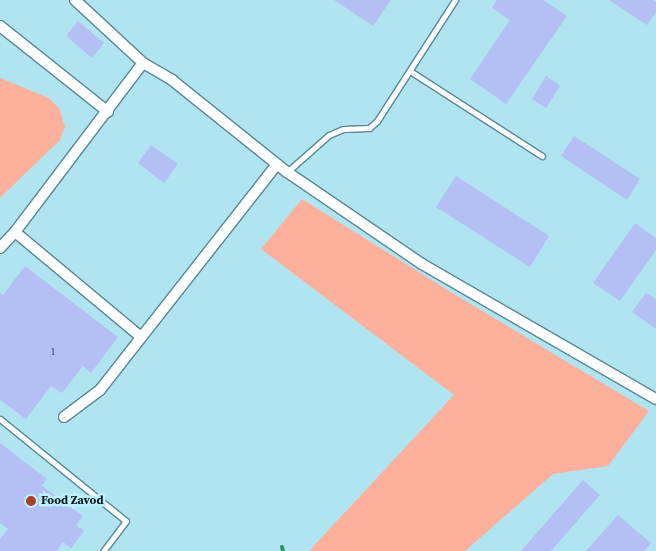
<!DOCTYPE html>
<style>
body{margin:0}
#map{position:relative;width:656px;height:551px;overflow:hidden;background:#b0e4f1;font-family:"Source Serif 4",serif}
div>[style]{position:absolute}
.green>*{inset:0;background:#fdb09b}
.stream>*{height:4px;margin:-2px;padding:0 2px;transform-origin:2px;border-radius:2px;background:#2d945d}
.building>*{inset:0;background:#b4bff4}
.roads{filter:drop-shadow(1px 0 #588995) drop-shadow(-1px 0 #588995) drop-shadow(0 1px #588995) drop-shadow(0 -1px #588995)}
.service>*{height:5px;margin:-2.5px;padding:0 2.5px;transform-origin:2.5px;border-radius:2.5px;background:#fff}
.minor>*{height:10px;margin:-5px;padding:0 5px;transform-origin:5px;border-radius:5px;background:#fff}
.dots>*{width:14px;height:14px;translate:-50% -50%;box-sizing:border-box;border:2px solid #bdf1ff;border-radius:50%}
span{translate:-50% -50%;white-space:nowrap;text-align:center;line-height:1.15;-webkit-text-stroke:5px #bdf1ff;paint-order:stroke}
.number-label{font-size:10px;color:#304252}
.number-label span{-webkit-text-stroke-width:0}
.poi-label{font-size:12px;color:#04181c;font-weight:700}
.left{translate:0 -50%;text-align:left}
</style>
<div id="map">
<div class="green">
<div style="clip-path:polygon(0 78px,49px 98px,59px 108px,65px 127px,60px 140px,0 198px)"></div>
<div style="clip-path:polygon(302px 199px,454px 294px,649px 411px,608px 466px,553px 474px,465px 551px,309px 551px,454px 395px,261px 249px)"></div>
</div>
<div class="stream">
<div style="left:282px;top:547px;width:4px;rotate:76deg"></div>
</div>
<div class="building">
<div style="clip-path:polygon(334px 0,391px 0,373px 26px)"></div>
<div style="clip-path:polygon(497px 0,543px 0,567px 16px,506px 104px,470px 79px,510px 20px,492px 8px)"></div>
<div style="clip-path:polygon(609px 0,653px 0,656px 2px,656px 12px,647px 25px)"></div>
<div style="clip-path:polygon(78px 21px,104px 43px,92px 58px,66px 36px)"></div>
<div style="clip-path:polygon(546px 76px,560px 86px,546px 108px,532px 99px)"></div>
<div style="clip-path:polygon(574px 136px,640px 179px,627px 200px,561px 156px)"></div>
<div style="clip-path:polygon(151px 145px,178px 164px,164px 183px,138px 163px)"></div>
<div style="clip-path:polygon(456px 176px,549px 236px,530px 267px,436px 207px)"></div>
<div style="clip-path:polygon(635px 223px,656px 238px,656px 250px,620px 301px,593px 283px)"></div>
<div style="clip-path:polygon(25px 266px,118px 337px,91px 373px,83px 366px,62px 393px,51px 386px,26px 419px,0 400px,0 293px,3px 295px)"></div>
<div style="clip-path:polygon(646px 293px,656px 299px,656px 329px,632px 312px)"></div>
<div style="clip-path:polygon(0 443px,47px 479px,42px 486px,83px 516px,76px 525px,84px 531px,71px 548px,63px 542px,57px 551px,0 551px,0 539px,8px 529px,0 523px)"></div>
<div style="clip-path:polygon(583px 480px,600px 495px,551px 551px,521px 551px)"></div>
<div style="clip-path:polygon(618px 515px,651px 543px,644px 551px,586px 551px)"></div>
</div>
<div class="roads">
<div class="service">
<div style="left:410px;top:71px;width:157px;rotate:32.8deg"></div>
<div style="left:287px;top:172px;width:56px;rotate:-41.4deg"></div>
<div style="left:329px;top:135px;width:15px;rotate:-23deg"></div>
<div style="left:343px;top:129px;width:26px;rotate:-2deg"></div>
<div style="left:369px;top:128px;width:11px;rotate:-41deg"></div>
<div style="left:377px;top:121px;width:144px;rotate:-57.2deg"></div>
<div style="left:0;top:419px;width:162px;rotate:39deg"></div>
<div style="left:126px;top:521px;width:38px;rotate:127deg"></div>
</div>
<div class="minor">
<div style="left:75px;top:0;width:93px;rotate:42.8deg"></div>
<div style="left:143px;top:63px;width:34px;rotate:30deg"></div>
<div style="left:172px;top:80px;width:147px;rotate:38.7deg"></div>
<div style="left:287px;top:172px;width:163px;rotate:34.3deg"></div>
<div style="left:422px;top:264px;width:270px;rotate:30deg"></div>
<div style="left:0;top:26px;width:138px;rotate:38.5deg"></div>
<div style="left:0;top:248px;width:22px;rotate:-47deg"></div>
<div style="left:141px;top:337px;width:164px;rotate:-140.2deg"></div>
<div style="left:15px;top:232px;width:212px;rotate:-52.9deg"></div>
<div style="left:64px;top:417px;width:45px;rotate:-36.9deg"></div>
<div style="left:100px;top:390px;width:287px;rotate:-51.9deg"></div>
</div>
</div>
<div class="dots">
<div style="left:31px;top:501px;background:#aa4125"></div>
</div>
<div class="number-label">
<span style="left:53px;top:352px">1</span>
</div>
<div class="poi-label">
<span class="left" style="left:41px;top:501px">Food Zavod</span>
</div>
</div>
